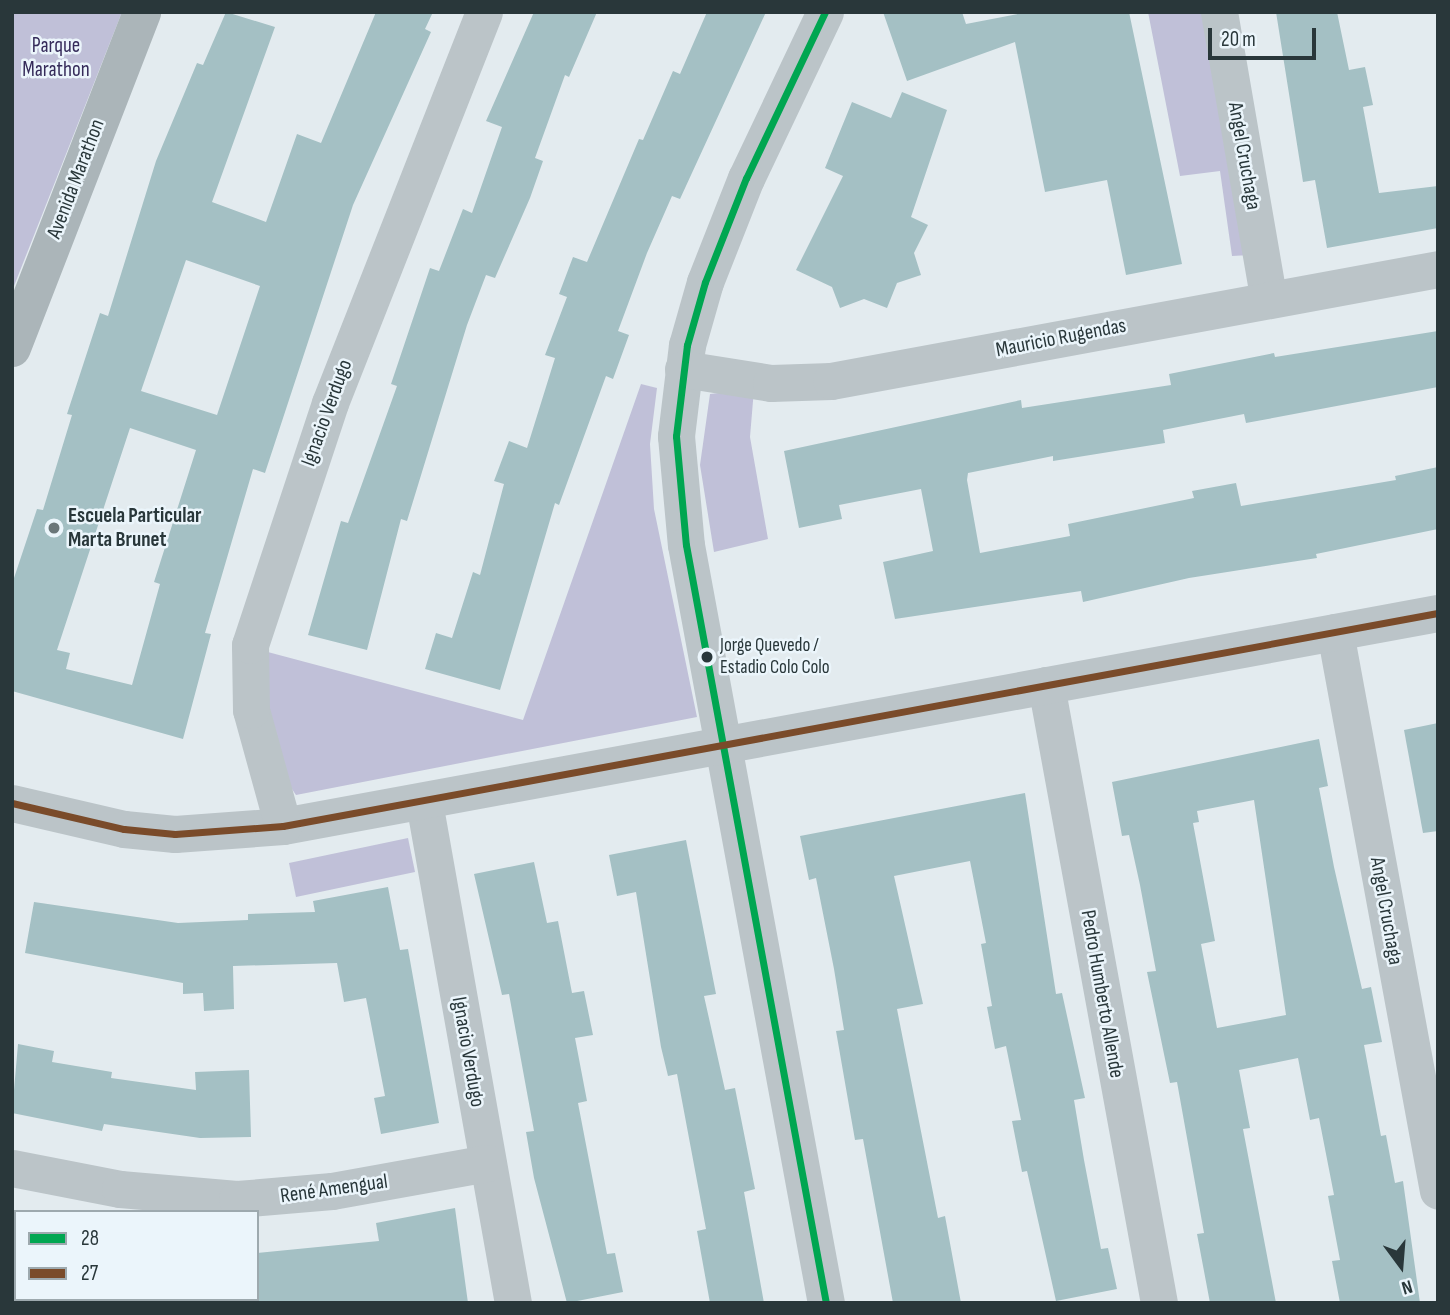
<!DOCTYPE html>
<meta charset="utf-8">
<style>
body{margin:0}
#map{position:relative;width:1450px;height:1315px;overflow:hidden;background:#e3ebef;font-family:"Sofia Sans Condensed",sans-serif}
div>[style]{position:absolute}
.green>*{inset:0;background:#c0c0d8}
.building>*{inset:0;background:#a4c0c4}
.minor>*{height:37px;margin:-18.5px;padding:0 18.5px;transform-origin:18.5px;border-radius:18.5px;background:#bbc4c8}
.secondary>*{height:38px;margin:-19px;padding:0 19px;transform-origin:19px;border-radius:19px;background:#abb5b9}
.bus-1>*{height:7px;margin:-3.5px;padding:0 3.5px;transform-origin:3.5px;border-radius:3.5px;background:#00a651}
.bus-2>*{height:7px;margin:-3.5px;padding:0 3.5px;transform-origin:3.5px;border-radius:3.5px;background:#7a4b2a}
.dots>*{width:19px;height:19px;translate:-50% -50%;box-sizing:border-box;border:4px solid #ebf5fb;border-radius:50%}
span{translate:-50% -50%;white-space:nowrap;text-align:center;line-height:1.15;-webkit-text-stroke:5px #ebf5fb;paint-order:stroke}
.bus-label{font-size:19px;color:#29373a}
.left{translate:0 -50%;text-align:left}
.park-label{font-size:21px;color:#352b5a}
.street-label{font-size:21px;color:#29373a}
.poi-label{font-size:21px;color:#29373a;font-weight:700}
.frame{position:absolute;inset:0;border:14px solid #29373a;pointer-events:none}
.legend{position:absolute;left:14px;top:1210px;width:245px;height:91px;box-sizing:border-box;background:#ebf5fb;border:2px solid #9da9ae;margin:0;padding:9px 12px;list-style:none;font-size:21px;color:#29373a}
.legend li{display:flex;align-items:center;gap:14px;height:35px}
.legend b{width:35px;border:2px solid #9da9ae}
.north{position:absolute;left:1366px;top:1231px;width:70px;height:70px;-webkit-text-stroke:5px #ebf5fb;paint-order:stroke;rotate:164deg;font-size:19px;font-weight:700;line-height:28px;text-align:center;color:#29373a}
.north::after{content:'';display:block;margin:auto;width:24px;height:32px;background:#29373a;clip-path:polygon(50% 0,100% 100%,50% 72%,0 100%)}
.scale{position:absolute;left:1208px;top:28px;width:108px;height:32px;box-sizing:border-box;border:4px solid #29373a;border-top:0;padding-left:9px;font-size:21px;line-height:24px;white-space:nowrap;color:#29373a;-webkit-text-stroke:5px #ebf5fb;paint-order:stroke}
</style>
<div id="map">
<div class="green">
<div style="clip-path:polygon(12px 12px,122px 12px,12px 291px)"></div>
<div style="clip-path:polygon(1148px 12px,1207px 12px,1250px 255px,1232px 256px,1220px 171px,1180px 176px)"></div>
<div style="clip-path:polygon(641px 384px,657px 388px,650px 444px,654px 509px,697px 717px,296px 795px,273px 761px,264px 651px,523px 720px)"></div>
<div style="clip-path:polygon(754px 389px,750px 437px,768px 539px,714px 552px,700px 465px,710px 394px)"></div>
<div style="clip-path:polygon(408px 838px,415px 872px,296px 897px,289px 863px)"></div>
</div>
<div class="building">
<div style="clip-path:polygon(evenodd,226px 12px,275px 27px,212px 202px,266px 222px,297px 134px,321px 143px,376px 12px,433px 12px,425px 29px,431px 32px,353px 205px,265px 473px,253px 469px,205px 633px,211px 634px,183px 739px,12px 691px,12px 584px,37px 509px,43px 510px,72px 415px,67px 414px,100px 313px,108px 316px,156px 161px,197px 63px,203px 65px,226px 12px,186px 260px,260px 286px,217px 415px,141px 391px,186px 260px,226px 12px,130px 428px,196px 450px,154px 582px,160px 584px,132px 685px,66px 669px,70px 653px,57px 650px,130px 428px)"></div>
<div style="clip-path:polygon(534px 12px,597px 12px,569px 77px,565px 75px,535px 158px,543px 161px,530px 198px,495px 278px,486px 275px,467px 325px,407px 521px,401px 519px,367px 650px,308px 635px,341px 521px,348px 523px,397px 386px,391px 384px,430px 268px,439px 271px,463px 209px,472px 213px,502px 127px,486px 121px)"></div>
<div style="clip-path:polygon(707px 12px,766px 12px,680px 199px,672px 196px,647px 253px,618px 331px,629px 335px,613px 379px,606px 376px,559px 505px,555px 503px,500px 690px,425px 669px,436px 633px,452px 638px,473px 572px,480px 575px,504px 484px,494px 481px,509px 441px,527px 448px,555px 358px,545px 355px,567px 297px,559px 294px,573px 257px,587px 262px,639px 139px,643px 140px,673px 71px,680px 74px)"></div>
<div style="clip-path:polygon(883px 12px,962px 12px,966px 24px,1028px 12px,1129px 12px,1182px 264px,1126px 275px,1107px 180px,1045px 192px,1015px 42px,907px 81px)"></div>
<div style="clip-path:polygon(1276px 12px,1337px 12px,1349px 70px,1365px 67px,1373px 105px,1363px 107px,1379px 193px,1438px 186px,1438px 228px,1327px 248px,1315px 180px,1303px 182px)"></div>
<div style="clip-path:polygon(902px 92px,947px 110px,911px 217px,928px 225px,914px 253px,921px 275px,897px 283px,887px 308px,864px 299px,840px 308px,832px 287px,796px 270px,843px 176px,825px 168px,852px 102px,891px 118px)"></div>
<div style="clip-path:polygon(1438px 331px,1438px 387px,1246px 423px,1244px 414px,1163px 430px,1165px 443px,1053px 461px,1053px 456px,968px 473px,967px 480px,980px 553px,1070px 536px,1068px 524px,1194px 498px,1192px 491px,1236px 483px,1241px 506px,1396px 480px,1395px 476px,1438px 467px,1438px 529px,1316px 554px,1317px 558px,1189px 578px,1083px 602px,1081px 591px,895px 619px,883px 562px,933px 551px,921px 489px,839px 505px,842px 519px,799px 528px,784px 451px,1021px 400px,1022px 408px,1171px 385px,1169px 374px,1274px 353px,1275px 357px)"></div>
<div style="clip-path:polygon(1438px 723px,1438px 831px,1423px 833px,1404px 730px)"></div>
<div style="clip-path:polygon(evenodd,1319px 739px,1328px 786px,1319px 788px,1334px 867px,1362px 989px,1371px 987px,1382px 1042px,1364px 1045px,1381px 1136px,1386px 1135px,1395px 1183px,1403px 1181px,1420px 1303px,1340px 1303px,1332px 1261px,1340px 1260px,1328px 1196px,1334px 1195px,1319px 1118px,1310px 1120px,1298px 1058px,1239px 1070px,1250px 1128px,1243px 1129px,1276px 1303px,1210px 1303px,1197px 1234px,1204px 1233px,1177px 1082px,1170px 1083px,1147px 972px,1156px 971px,1140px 885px,1129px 835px,1122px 836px,1112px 782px,1319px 739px,1254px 800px,1286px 1015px,1217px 1028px,1201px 944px,1215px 941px,1193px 823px,1199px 822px,1197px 811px,1254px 800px)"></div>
<div style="clip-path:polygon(1025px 793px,1056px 994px,1062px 993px,1085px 1098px,1074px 1100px,1084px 1160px,1101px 1249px,1108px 1248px,1117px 1289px,1056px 1301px,1027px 1171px,1022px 1172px,1012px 1121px,1021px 1120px,1006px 1046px,995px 1049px,987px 1007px,992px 1006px,981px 944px,986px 943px,970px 861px,894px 876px,923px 1004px,897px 1009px,938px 1218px,945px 1216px,961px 1303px,893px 1303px,863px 1139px,855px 1140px,848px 1100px,836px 1031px,844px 1030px,834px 969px,816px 878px,809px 880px,800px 836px)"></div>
<div style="clip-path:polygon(686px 840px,716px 994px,704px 996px,725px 1090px,735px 1088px,755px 1189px,744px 1192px,764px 1303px,710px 1303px,697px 1231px,706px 1229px,677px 1074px,668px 1076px,661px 1047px,636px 892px,617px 896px,609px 855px)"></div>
<div style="clip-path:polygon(534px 862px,547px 923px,558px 921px,572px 993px,584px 991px,593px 1035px,575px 1038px,587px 1101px,578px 1103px,607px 1254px,615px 1253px,623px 1292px,567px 1303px,534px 1178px,526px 1132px,534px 1131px,509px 994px,502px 995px,474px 874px)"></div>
<div style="clip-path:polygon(388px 887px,400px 950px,408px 949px,439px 1123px,381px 1134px,374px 1098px,385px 1096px,366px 998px,344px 1002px,337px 963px,233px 966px,234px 1009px,204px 1011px,203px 993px,183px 994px,183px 983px,25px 953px,34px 902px,178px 923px,248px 920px,248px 914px,315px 912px,313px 901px)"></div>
<div style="clip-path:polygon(18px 1044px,54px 1051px,52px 1062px,112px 1072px,111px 1078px,196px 1090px,195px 1072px,249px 1070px,251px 1137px,200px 1138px,104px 1124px,102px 1131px,12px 1113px)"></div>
<div style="clip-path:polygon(455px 1208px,468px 1303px,257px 1303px,257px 1253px,379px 1241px,376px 1223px)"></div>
</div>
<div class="minor">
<div style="left:825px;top:12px;width:184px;rotate:115.4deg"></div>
<div style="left:746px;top:178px;width:112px;rotate:111.5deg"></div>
<div style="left:705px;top:282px;width:66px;rotate:105.9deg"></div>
<div style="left:687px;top:345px;width:92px;rotate:96.9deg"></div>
<div style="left:676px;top:436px;width:109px;rotate:84.8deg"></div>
<div style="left:686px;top:545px;width:771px;rotate:79.54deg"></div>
<div style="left:1219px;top:12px;width:292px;rotate:80.2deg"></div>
<div style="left:683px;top:369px;width:89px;rotate:9deg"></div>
<div style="left:771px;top:383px;width:60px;rotate:-1.9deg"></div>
<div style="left:831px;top:381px;width:617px;rotate:-10.45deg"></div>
<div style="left:1335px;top:632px;width:568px;rotate:79.56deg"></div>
<div style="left:1046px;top:685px;width:628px;rotate:79.64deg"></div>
<div style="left:424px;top:802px;width:509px;rotate:79.93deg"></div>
<div style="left:12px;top:803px;width:115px;rotate:13.1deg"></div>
<div style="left:124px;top:829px;width:51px;rotate:5.6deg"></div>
<div style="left:175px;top:834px;width:108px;rotate:-4.2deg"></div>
<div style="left:283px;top:826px;width:1174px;rotate:-10.45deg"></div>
<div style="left:283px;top:826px;width:120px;rotate:-105.4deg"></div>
<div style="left:251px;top:710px;width:65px;rotate:-90.9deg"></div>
<div style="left:250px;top:645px;width:255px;rotate:-71.7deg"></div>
<div style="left:330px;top:403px;width:420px;rotate:-68.5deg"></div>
<div style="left:12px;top:1168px;width:110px;rotate:11deg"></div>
<div style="left:120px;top:1189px;width:117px;rotate:4.9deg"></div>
<div style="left:237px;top:1199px;width:95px;rotate:-4.8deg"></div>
<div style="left:332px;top:1191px;width:158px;rotate:-10.2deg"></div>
</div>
<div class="secondary">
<div style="left:12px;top:348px;width:360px;rotate:-68.8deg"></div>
</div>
<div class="bus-1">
<div style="left:825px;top:12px;width:184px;rotate:115.4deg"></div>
<div style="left:746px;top:178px;width:112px;rotate:111.5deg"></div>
<div style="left:705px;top:282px;width:66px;rotate:105.9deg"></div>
<div style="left:687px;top:345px;width:92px;rotate:96.9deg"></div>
<div style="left:676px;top:436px;width:109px;rotate:84.8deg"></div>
<div style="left:686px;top:545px;width:771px;rotate:79.54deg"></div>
</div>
<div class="bus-2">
<div style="left:12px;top:803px;width:115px;rotate:13.1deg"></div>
<div style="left:124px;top:829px;width:51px;rotate:5.6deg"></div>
<div style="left:175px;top:834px;width:108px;rotate:-4.2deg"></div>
<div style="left:283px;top:826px;width:1174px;rotate:-10.45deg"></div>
</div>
<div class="dots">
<div style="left:54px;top:528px;background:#6a7679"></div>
<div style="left:707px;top:657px;background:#29373a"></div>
</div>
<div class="bus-label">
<span class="left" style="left:720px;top:657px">Jorge Quevedo /<br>Estadio Colo Colo</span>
</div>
<div class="park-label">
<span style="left:56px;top:58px">Parque<br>Marathon</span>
</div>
<div class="street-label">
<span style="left:1244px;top:156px;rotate:80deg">Angel Cruchaga</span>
<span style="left:76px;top:179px;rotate:-69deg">Avenida Marathon</span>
<span style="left:1061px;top:338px;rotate:-11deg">Mauricio Rugendas</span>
<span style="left:327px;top:413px;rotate:-70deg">Ignacio Verdugo</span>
<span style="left:1386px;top:911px;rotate:80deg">Angel Cruchaga</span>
<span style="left:1102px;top:994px;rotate:80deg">Pedro Humberto Allende</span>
<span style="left:468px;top:1052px;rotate:80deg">Ignacio Verdugo</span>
<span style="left:334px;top:1189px;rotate:-8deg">René Amengual</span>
</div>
<div class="poi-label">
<span class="left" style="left:68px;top:528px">Escuela Particular<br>Marta Brunet</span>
</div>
<div class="frame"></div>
<ul class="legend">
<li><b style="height:9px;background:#00a651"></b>28</li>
<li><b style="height:9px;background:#7a4b2a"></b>27</li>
</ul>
<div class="north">N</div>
<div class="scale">20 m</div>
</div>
